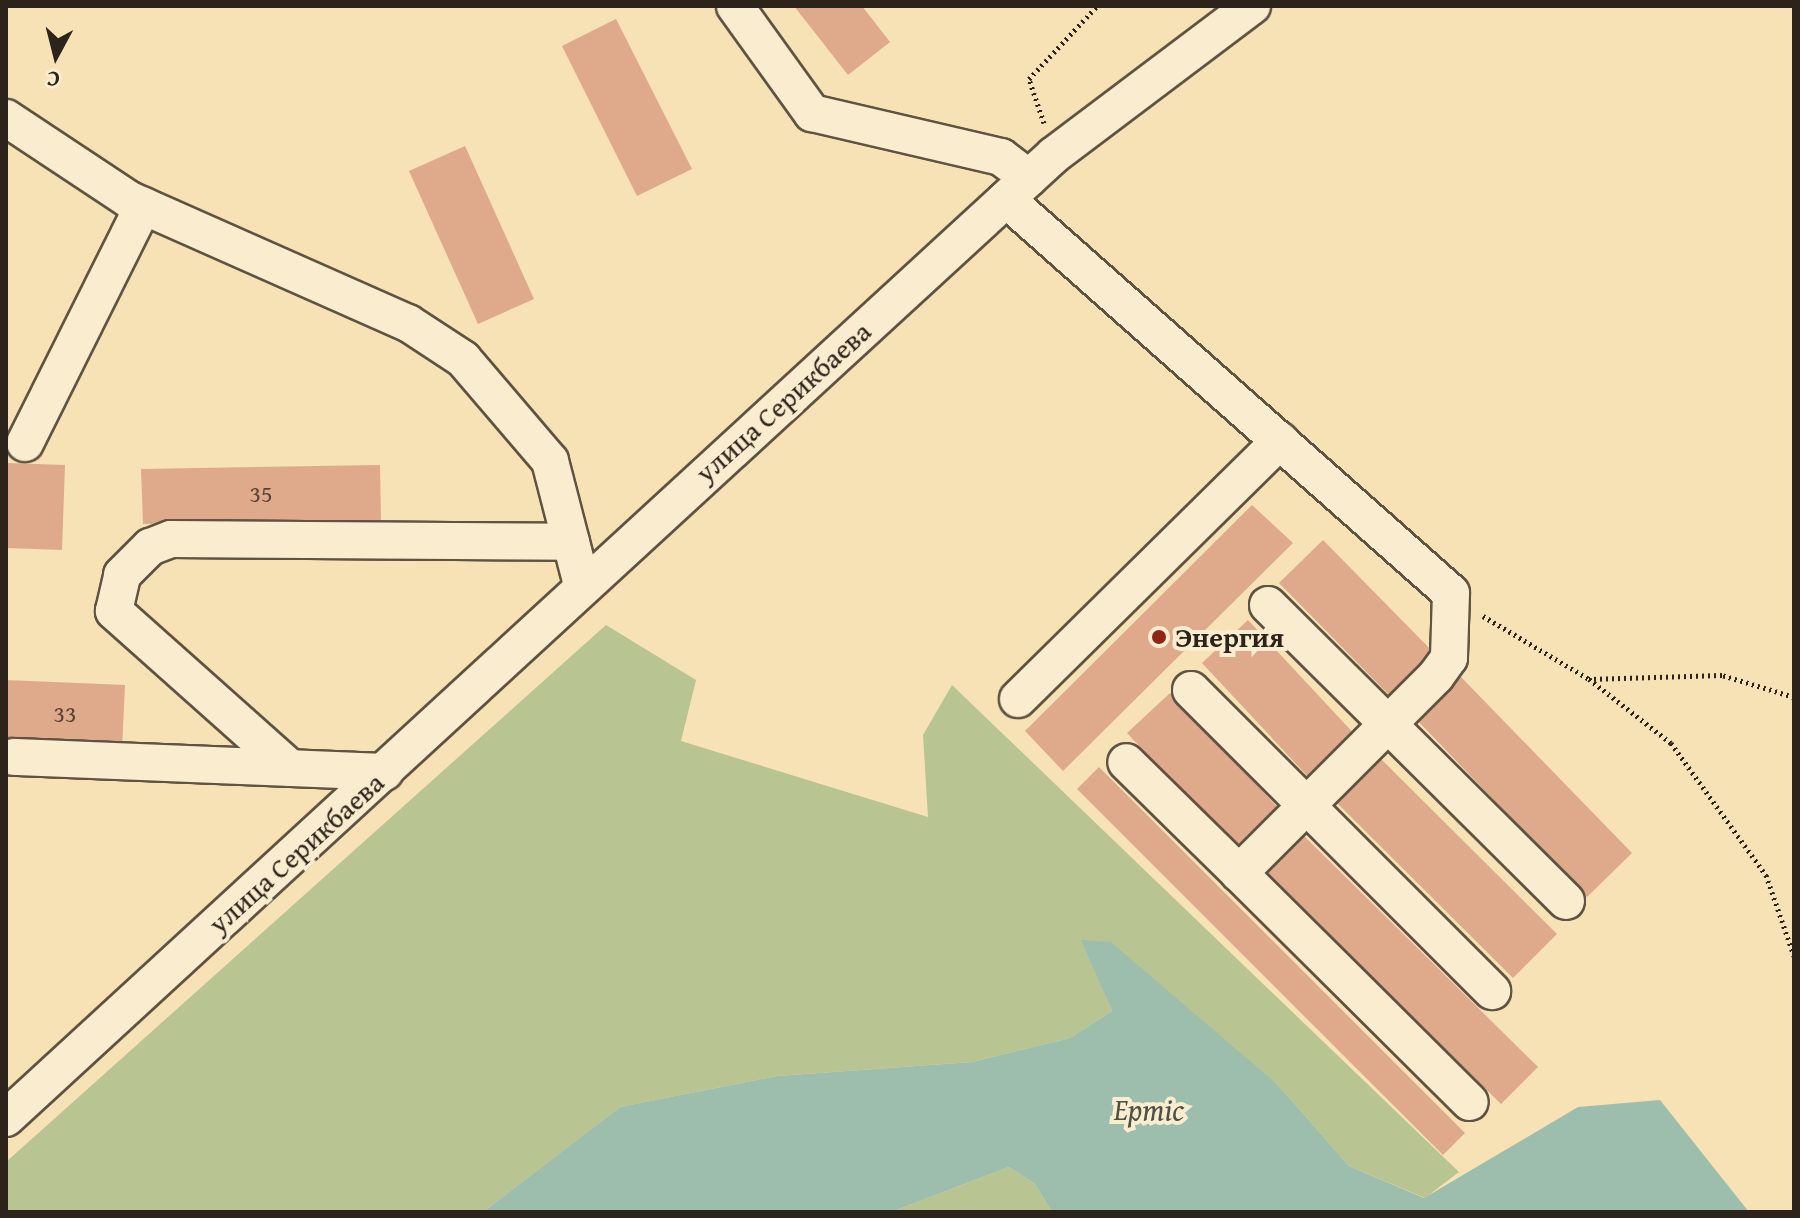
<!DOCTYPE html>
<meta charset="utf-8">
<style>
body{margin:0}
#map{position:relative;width:1800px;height:1218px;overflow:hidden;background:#f7e2b5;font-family:"Gentium Book Plus",serif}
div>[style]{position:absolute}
.green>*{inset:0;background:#b8c491}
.water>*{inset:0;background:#9dbeac}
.building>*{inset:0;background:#dfa98b}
.path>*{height:5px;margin-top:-2.5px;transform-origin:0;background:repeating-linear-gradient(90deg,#2c231b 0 2px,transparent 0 6px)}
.roads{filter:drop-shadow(2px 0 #5f5342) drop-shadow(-2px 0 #5f5342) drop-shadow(0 2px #5f5342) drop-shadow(0 -2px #5f5342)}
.minor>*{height:36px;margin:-18px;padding:0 18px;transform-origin:18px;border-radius:18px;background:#faeccf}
.dots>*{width:22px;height:22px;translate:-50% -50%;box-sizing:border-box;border:4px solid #faeccf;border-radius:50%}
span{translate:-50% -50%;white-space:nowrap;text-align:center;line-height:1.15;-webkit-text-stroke:8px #faeccf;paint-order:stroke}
.number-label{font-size:24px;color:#594437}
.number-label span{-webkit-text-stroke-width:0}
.street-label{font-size:28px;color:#2c231b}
.poi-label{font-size:28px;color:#2c231b;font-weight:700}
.left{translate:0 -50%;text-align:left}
.water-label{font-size:30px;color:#4e5246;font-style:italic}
.frame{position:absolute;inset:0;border:8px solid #2c231b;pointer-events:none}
.north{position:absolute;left:16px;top:16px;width:80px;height:80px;-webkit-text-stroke:6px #faeccf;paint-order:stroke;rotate:187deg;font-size:22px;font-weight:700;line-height:32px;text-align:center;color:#2c231b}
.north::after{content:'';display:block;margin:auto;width:28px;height:36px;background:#2c231b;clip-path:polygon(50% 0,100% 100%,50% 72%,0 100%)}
</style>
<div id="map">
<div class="green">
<div style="clip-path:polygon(606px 625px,696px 680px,681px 741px,928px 817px,923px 735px,952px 685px,1459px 1172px,1425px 1198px,1349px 1166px,1277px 1084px,1082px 940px,1112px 1011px,1070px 1038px,972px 1062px,777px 1076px,620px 1107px,483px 1212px,6px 1212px,6px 1162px)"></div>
<div style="clip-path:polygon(1009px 1167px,1035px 1184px,1052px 1212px,891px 1212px)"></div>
</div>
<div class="water">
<div style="clip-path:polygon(1081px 940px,1111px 942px,1277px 1084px,1349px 1166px,1424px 1198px,1578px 1107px,1660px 1100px,1749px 1212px,1052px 1212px,1035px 1184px,1009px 1167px,891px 1212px,483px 1212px,620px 1107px,777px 1076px,972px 1062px,1070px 1038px,1112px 1011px)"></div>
</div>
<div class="building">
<div style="clip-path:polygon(794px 6px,862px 6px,890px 42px,848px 75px)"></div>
<div style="clip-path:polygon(616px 19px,692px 169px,637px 196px,562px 46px)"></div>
<div style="clip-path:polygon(465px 146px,534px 299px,478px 324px,409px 171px)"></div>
<div style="clip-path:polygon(6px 463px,65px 465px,62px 550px,6px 548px)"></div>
<div style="clip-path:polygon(380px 465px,381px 520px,143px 524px,141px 469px)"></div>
<div style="clip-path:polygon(1252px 505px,1293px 543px,1063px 771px,1025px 731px)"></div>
<div style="clip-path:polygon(1323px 540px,1440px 659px,1396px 702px,1279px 583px)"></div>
<div style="clip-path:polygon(1248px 620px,1358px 738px,1312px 781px,1202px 663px)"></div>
<div style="clip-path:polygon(1460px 676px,1632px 853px,1587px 897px,1416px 719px)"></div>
<div style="clip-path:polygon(6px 680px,125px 685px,122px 749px,6px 744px)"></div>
<div style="clip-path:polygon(1170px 693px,1283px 813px,1240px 853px,1127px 733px)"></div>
<div style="clip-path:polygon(1380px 758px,1557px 934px,1513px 978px,1336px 802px)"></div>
<div style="clip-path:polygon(1099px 767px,1465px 1133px,1443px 1155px,1077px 789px)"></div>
<div style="clip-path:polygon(1301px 833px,1538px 1067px,1501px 1104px,1264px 870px)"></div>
</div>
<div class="path">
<div style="left:1044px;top:123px;width:46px;rotate:-108.8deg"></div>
<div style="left:1029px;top:79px;width:100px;rotate:-47deg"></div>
<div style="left:1483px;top:616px;width:123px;rotate:30.7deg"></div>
<div style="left:1794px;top:697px;width:75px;rotate:-163deg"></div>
<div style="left:1722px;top:675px;width:133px;rotate:178.3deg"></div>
<div style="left:1589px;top:679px;width:104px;rotate:38deg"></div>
<div style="left:1671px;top:743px;width:163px;rotate:54.3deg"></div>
<div style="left:1766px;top:875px;width:86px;rotate:70.9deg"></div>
</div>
<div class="roads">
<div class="minor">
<div style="left:735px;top:6px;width:132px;rotate:54.3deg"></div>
<div style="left:812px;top:113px;width:194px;rotate:13.1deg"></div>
<div style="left:1001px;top:157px;width:35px;rotate:37deg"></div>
<div style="left:6px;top:118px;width:149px;rotate:33.5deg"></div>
<div style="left:130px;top:200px;width:304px;rotate:23.9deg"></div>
<div style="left:408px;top:323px;width:66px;rotate:33.2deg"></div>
<div style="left:463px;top:359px;width:134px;rotate:49.5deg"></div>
<div style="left:550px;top:461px;width:128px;rotate:75.5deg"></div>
<div style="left:1006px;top:199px;width:594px;rotate:41.52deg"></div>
<div style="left:1451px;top:593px;width:65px;rotate:91.8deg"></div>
<div style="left:1449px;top:658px;width:22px;rotate:126deg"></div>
<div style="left:1436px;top:676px;width:279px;rotate:135deg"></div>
<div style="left:1239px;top:873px;width:158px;rotate:-135.5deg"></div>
<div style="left:25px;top:443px;width:265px;rotate:-63.5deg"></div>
<div style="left:1268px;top:605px;width:420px;rotate:44.8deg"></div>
<div style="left:1191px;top:690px;width:426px;rotate:45deg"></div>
<div style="left:1018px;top:699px;width:368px;rotate:-44.6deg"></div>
<div style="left:14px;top:757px;width:371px;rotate:2.3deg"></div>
<div style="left:290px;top:768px;width:236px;rotate:-138.3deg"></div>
<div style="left:114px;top:611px;width:37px;rotate:-77deg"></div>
<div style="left:122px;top:575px;width:40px;rotate:-45deg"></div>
<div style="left:150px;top:547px;width:22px;rotate:-21deg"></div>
<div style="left:171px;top:539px;width:400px;rotate:0.4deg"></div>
<div style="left:1239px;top:873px;width:325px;rotate:44.8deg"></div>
<div style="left:6px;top:1118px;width:1423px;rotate:-42.58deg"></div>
<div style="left:1054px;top:155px;width:248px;rotate:-37deg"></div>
</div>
</div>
<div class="dots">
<div style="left:1159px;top:637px;background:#8f2418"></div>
</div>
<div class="number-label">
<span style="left:261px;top:494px">35</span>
<span style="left:65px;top:714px">33</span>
</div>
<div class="street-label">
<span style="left:783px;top:402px;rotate:-42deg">улица Серикбаева</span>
<span style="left:296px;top:853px;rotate:-42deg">улица Серикбаева</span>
</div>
<div class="poi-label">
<span class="left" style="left:1175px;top:637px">Энергия</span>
</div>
<div class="water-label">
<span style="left:1149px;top:1109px">Ертіс</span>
</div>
<div class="frame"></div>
<div class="north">С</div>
</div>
